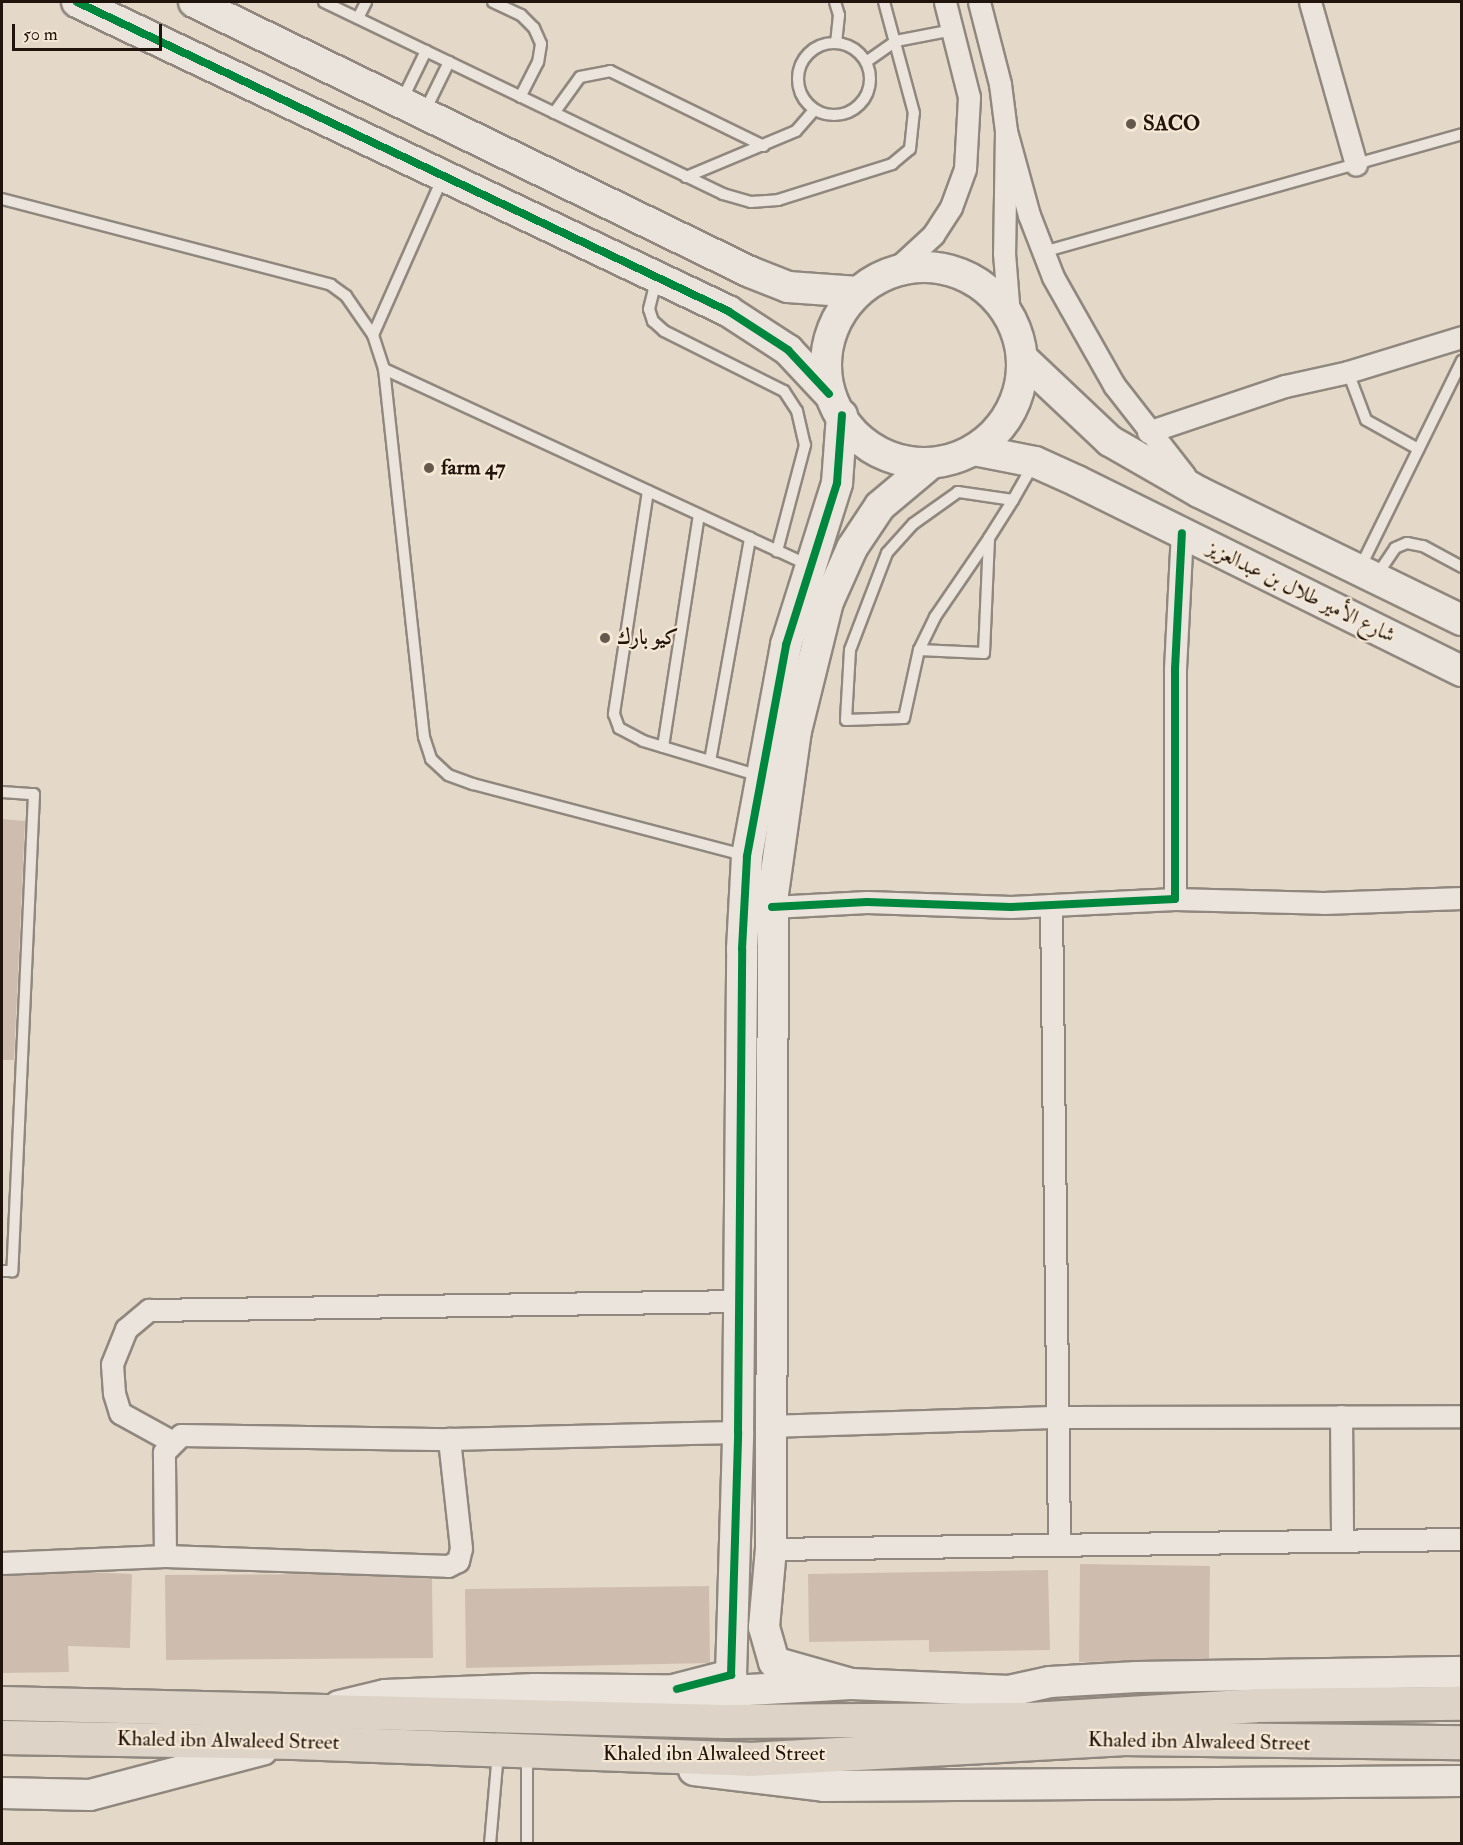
<!DOCTYPE html>
<meta charset="utf-8">
<style>
body{margin:0}
#map{position:relative;width:1463px;height:1845px;overflow:hidden;background:#e4d9c9;font-family:"IM FELL Double Pica",Amiri,serif}
div>[style]{position:absolute}
.building>*{inset:0;background:#cebdaf}
.roads{filter:drop-shadow(2px 0 #90887e) drop-shadow(-2px 0 #90887e) drop-shadow(0 2px #90887e) drop-shadow(0 -2px #90887e)}
.lane>*{height:10px;margin:-5px;padding:0 5px;transform-origin:5px;border-radius:5px;background:#eae4dc}
.lane>.ring{margin:-5px;padding:0;box-sizing:content-box;background:none;border:10px solid #eae4dc;border-radius:50%}
.street>*{height:21px;margin:-10.5px;padding:0 10.5px;transform-origin:10.5px;border-radius:10.5px;background:#eae4dc}
.secondary>*{height:30px;margin:-15px;padding:0 15px;transform-origin:15px;border-radius:15px;background:#eae4dc}
.secondary>.ring{margin:-15px;padding:0;box-sizing:content-box;background:none;border:30px solid #eae4dc;border-radius:50%}
.primary>*{height:33px;margin:-16.5px;padding:0 16.5px;transform-origin:16.5px;border-radius:16.5px;background:#ddd4c7}
.cycleway>*{height:8px;margin:-4px;padding:0 4px;transform-origin:4px;border-radius:4px;background:#00873e}
.dots>*{width:16px;height:16px;translate:-50% -50%;box-sizing:border-box;border:3px solid #f5e8d5;border-radius:50%}
span{translate:-50% -50%;white-space:nowrap;text-align:center;line-height:1.15;-webkit-text-stroke:4.5px #f5e8d5;paint-order:stroke}
.poi-label{font-size:21px;color:#20140c;font-weight:700}
.left{translate:0 -50%;text-align:left}
.street-label{font-size:21px;color:#20140c}
.frame{position:absolute;inset:0;border:3px solid #20140c;pointer-events:none}
.scale{position:absolute;left:12px;top:24px;width:150px;height:27px;box-sizing:border-box;border:3px solid #20140c;border-top:0;padding-left:8px;font-size:18px;line-height:21px;white-space:nowrap;color:#20140c;-webkit-text-stroke:4px #f5e8d5;paint-order:stroke}
</style>
<div id="map">
<div class="building">
<div style="clip-path:polygon(2px 819px,25px 821px,14px 1060px,2px 1060px)"></div>
<div style="clip-path:polygon(1080px 1564px,1210px 1566px,1209px 1659px,1079px 1662px)"></div>
<div style="clip-path:polygon(1048px 1570px,1050px 1650px,929px 1652px,929px 1640px,809px 1642px,808px 1574px)"></div>
<div style="clip-path:polygon(86px 1572px,132px 1574px,130px 1648px,68px 1646px,69px 1672px,2px 1673px,2px 1576px)"></div>
<div style="clip-path:polygon(314px 1574px,432px 1578px,433px 1658px,166px 1660px,165px 1575px)"></div>
<div style="clip-path:polygon(709px 1586px,710px 1663px,466px 1668px,465px 1589px)"></div>
</div>
<div class="roads">
<div class="lane">
<div style="left:324px;top:2px;width:443px;rotate:25.7deg"></div>
<div style="left:723px;top:194px;width:29px;rotate:16deg"></div>
<div style="left:751px;top:202px;width:27px;rotate:-4deg"></div>
<div style="left:778px;top:200px;width:120px;rotate:-17.5deg"></div>
<div style="left:892px;top:164px;width:23px;rotate:-40deg"></div>
<div style="left:910px;top:149px;width:36px;rotate:-84deg"></div>
<div style="left:914px;top:113px;width:115px;rotate:-105.1deg"></div>
<div style="left:493px;top:2px;width:31px;rotate:25deg"></div>
<div style="left:521px;top:15px;width:18px;rotate:45deg"></div>
<div style="left:534px;top:28px;width:17px;rotate:66deg"></div>
<div style="left:541px;top:44px;width:18px;rotate:99deg"></div>
<div style="left:538px;top:62px;width:39px;rotate:117deg"></div>
<div style="left:835px;top:2px;width:14px;rotate:73deg"></div>
<div style="left:839px;top:15px;width:28px;rotate:96deg"></div>
<div style="left:358px;top:18px;width:18px;rotate:-63deg"></div>
<div class="ring" style="left:798px;top:43px;width:62px;height:62px"></div>
<div style="left:866px;top:62px;width:37px;rotate:-35deg"></div>
<div style="left:896px;top:41px;width:58px;rotate:-10.9deg"></div>
<div style="left:401px;top:102px;width:57px;rotate:-63.9deg"></div>
<div style="left:424px;top:113px;width:57px;rotate:-63.9deg"></div>
<div style="left:554px;top:113px;width:44px;rotate:-54.2deg"></div>
<div style="left:580px;top:77px;width:31px;rotate:-11deg"></div>
<div style="left:610px;top:71px;width:171px;rotate:26deg"></div>
<div style="left:443px;top:177px;width:173px;rotate:113.9deg"></div>
<div style="left:373px;top:335px;width:36px;rotate:72deg"></div>
<div style="left:384px;top:369px;width:469px;rotate:24.8deg"></div>
<div style="left:686px;top:177px;width:119px;rotate:-22.7deg"></div>
<div style="left:796px;top:131px;width:28px;rotate:-49deg"></div>
<div style="left:2px;top:199px;width:340px;rotate:14.6deg"></div>
<div style="left:331px;top:285px;width:19px;rotate:36deg"></div>
<div style="left:346px;top:296px;width:47px;rotate:55.3deg"></div>
<div style="left:1043px;top:252px;width:435px;rotate:-15.7deg"></div>
<div style="left:656px;top:281px;width:29px;rotate:104deg"></div>
<div style="left:649px;top:309px;width:13px;rotate:72deg"></div>
<div style="left:653px;top:321px;width:15px;rotate:42deg"></div>
<div style="left:664px;top:331px;width:134px;rotate:26.6deg"></div>
<div style="left:784px;top:391px;width:24px;rotate:57deg"></div>
<div style="left:797px;top:411px;width:35px;rotate:77deg"></div>
<div style="left:805px;top:445px;width:110px;rotate:104.8deg"></div>
<div style="left:384px;top:369px;width:370px;rotate:83.8deg"></div>
<div style="left:424px;top:737px;width:23px;rotate:72deg"></div>
<div style="left:431px;top:759px;width:23px;rotate:43deg"></div>
<div style="left:448px;top:775px;width:27px;rotate:20deg"></div>
<div style="left:473px;top:784px;width:280px;rotate:14.7deg"></div>
<div style="left:1348px;top:372px;width:51px;rotate:69.4deg"></div>
<div style="left:1366px;top:420px;width:60px;rotate:29.1deg"></div>
<div style="left:648px;top:491px;width:226px;rotate:98.7deg"></div>
<div style="left:614px;top:714px;width:15px;rotate:70deg"></div>
<div style="left:619px;top:728px;width:27px;rotate:28deg"></div>
<div style="left:643px;top:741px;width:122px;rotate:16.7deg"></div>
<div style="left:1013px;top:500px;width:56px;rotate:-171.7deg"></div>
<div style="left:958px;top:492px;width:55px;rotate:144.6deg"></div>
<div style="left:913px;top:524px;width:39px;rotate:132deg"></div>
<div style="left:887px;top:553px;width:104px;rotate:110.9deg"></div>
<div style="left:850px;top:650px;width:70px;rotate:93.3deg"></div>
<div style="left:846px;top:720px;width:58px;rotate:-2deg"></div>
<div style="left:904px;top:718px;width:70px;rotate:-77.6deg"></div>
<div style="left:919px;top:650px;width:37px;rotate:-64deg"></div>
<div style="left:935px;top:617px;width:96px;rotate:-55.6deg"></div>
<div style="left:989px;top:538px;width:45px;rotate:-57.7deg"></div>
<div style="left:1013px;top:500px;width:40px;rotate:-60.3deg"></div>
<div style="left:1360px;top:568px;width:231px;rotate:-63.8deg"></div>
<div style="left:1377px;top:575px;width:32px;rotate:-56deg"></div>
<div style="left:1395px;top:548px;width:13px;rotate:-23deg"></div>
<div style="left:1407px;top:543px;width:16px;rotate:11deg"></div>
<div style="left:1423px;top:546px;width:44px;rotate:28.3deg"></div>
<div style="left:919px;top:650px;width:65px;rotate:2.6deg"></div>
<div style="left:984px;top:653px;width:115px;rotate:-87.5deg"></div>
<div style="left:663px;top:747px;width:235px;rotate:-81.2deg"></div>
<div style="left:710px;top:761px;width:227px;rotate:-79.8deg"></div>
<div style="left:2px;top:792px;width:32px;rotate:4deg"></div>
<div style="left:34px;top:794px;width:478px;rotate:92.6deg"></div>
<div style="left:12px;top:1271px;width:10px;rotate:180deg"></div>
<div style="left:527px;top:1754px;width:90px;rotate:90deg"></div>
<div style="left:490px;top:1844px;width:91px;rotate:-85deg"></div>
</div>
<div class="street">
<div style="left:979px;top:2px;width:85px;rotate:75.6deg"></div>
<div style="left:1000px;top:84px;width:47px;rotate:82.7deg"></div>
<div style="left:1006px;top:131px;width:122px;rotate:90.9deg"></div>
<div style="left:1004px;top:253px;width:62px;rotate:85.4deg"></div>
<div style="left:1310px;top:2px;width:169px;rotate:74.2deg"></div>
<div style="left:1006px;top:131px;width:87px;rotate:74.7deg"></div>
<div style="left:1029px;top:215px;width:66px;rotate:68.8deg"></div>
<div style="left:1053px;top:277px;width:124px;rotate:60.5deg"></div>
<div style="left:1114px;top:385px;width:115px;rotate:52deg"></div>
<div style="left:895px;top:270px;width:52px;rotate:-42.6deg"></div>
<div style="left:933px;top:235px;width:33px;rotate:-57deg"></div>
<div style="left:951px;top:207px;width:40px;rotate:-69.8deg"></div>
<div style="left:965px;top:169px;width:72px;rotate:-86.8deg"></div>
<div style="left:969px;top:97px;width:98px;rotate:-104.2deg"></div>
<div style="left:1148px;top:432px;width:145px;rotate:-18.6deg"></div>
<div style="left:1285px;top:386px;width:65px;rotate:-12.5deg"></div>
<div style="left:1348px;top:372px;width:119px;rotate:-17.1deg"></div>
<div style="left:1175px;top:899px;width:148px;rotate:1.5deg"></div>
<div style="left:1323px;top:903px;width:139px;rotate:-2.1deg"></div>
<div style="left:1051px;top:905px;width:639px;rotate:89.28deg"></div>
<div style="left:772px;top:907px;width:95px;rotate:-3deg"></div>
<div style="left:867px;top:902px;width:144px;rotate:2deg"></div>
<div style="left:1011px;top:907px;width:164px;rotate:-2.8deg"></div>
<div style="left:1175px;top:899px;width:230px;rotate:-90deg"></div>
<div style="left:1175px;top:669px;width:136px;rotate:-87.1deg"></div>
<div style="left:1341px;top:1416px;width:125px;rotate:89.5deg"></div>
<div style="left:768px;top:1426px;width:292px;rotate:-1.8deg"></div>
<div style="left:1060px;top:1417px;width:402px;rotate:-0.1deg"></div>
<div style="left:171px;top:1441px;width:58px;rotate:-151.2deg"></div>
<div style="left:120px;top:1413px;width:21px;rotate:-107deg"></div>
<div style="left:114px;top:1393px;width:29px;rotate:-94deg"></div>
<div style="left:112px;top:1364px;width:38px;rotate:-68deg"></div>
<div style="left:126px;top:1329px;width:30px;rotate:-40deg"></div>
<div style="left:149px;top:1310px;width:591px;rotate:-0.87deg"></div>
<div style="left:771px;top:1549px;width:691px;rotate:-0.83deg"></div>
<div style="left:165px;top:1556px;width:104px;rotate:-90.6deg"></div>
<div style="left:164px;top:1452px;width:24px;rotate:-45deg"></div>
<div style="left:181px;top:1435px;width:268px;rotate:0.9deg"></div>
<div style="left:449px;top:1439px;width:289px;rotate:-1.4deg"></div>
<div style="left:2px;top:1563px;width:163px;rotate:-2.5deg"></div>
<div style="left:165px;top:1556px;width:283px;rotate:2deg"></div>
<div style="left:448px;top:1566px;width:11px;rotate:-27deg"></div>
<div style="left:458px;top:1561px;width:13px;rotate:-77deg"></div>
<div style="left:461px;top:1548px;width:110px;rotate:-96.3deg"></div>
</div>
<div class="secondary">
<div style="left:77px;top:2px;width:721px;rotate:25.39deg"></div>
<div style="left:728px;top:311px;width:72px;rotate:33deg"></div>
<div style="left:788px;top:350px;width:60px;rotate:47deg"></div>
<div style="left:194px;top:2px;width:618px;rotate:25.9deg"></div>
<div style="left:750px;top:272px;width:41px;rotate:21.5deg"></div>
<div style="left:788px;top:287px;width:70px;rotate:4.1deg"></div>
<div class="ring" style="left:826px;top:267px;width:166px;height:166px"></div>
<div style="left:1023px;top:359px;width:120px;rotate:43.3deg"></div>
<div style="left:1110px;top:441px;width:103px;rotate:29.8deg"></div>
<div style="left:1199px;top:492px;width:292px;rotate:26deg"></div>
<div style="left:974px;top:450px;width:62px;rotate:11.1deg"></div>
<div style="left:1035px;top:462px;width:46px;rotate:24.3deg"></div>
<div style="left:1077px;top:481px;width:429px;rotate:26.3deg"></div>
<div style="left:851px;top:1684px;width:80px;rotate:-164.1deg"></div>
<div style="left:774px;top:1662px;width:36px;rotate:-106deg"></div>
<div style="left:764px;top:1627px;width:78px;rotate:-84.9deg"></div>
<div style="left:771px;top:1549px;width:655px;rotate:-89.83deg"></div>
<div style="left:773px;top:894px;width:165px;rotate:-82deg"></div>
<div style="left:796px;top:731px;width:133px;rotate:-76.1deg"></div>
<div style="left:828px;top:602px;width:59px;rotate:-66deg"></div>
<div style="left:852px;top:548px;width:50px;rotate:-56.3deg"></div>
<div style="left:880px;top:506px;width:65px;rotate:-40deg"></div>
<div style="left:677px;top:1689px;width:56px;rotate:-14.5deg"></div>
<div style="left:731px;top:1675px;width:243px;rotate:-88.3deg"></div>
<div style="left:738px;top:1432px;width:483px;rotate:-89.5deg"></div>
<div style="left:742px;top:949px;width:93px;rotate:-86.9deg"></div>
<div style="left:747px;top:856px;width:215px;rotate:-79.5deg"></div>
<div style="left:786px;top:645px;width:170px;rotate:-72.5deg"></div>
<div style="left:837px;top:483px;width:68px;rotate:-85.8deg"></div>
<div style="left:339px;top:1706px;width:47px;rotate:-13.4deg"></div>
<div style="left:385px;top:1695px;width:150px;rotate:-2.3deg"></div>
<div style="left:535px;top:1689px;width:196px;rotate:0.6deg"></div>
<div style="left:731px;top:1691px;width:120px;rotate:-3.3deg"></div>
<div style="left:851px;top:1684px;width:158px;rotate:2.5deg"></div>
<div style="left:1009px;top:1691px;width:42px;rotate:-12.4deg"></div>
<div style="left:1050px;top:1682px;width:87px;rotate:-3.3deg"></div>
<div style="left:1137px;top:1677px;width:325px;rotate:-0.9deg"></div>
<div style="left:694px;top:1770px;width:131px;rotate:7deg"></div>
<div style="left:824px;top:1786px;width:638px;rotate:-0.45deg"></div>
<div style="left:2px;top:1793px;width:88px;rotate:1.3deg"></div>
<div style="left:90px;top:1795px;width:178px;rotate:-14.7deg"></div>
</div>
<div class="primary">
<div style="left:2px;top:1703px;width:722px;rotate:1.43deg"></div>
<div style="left:724px;top:1721px;width:306px;rotate:-0.4deg"></div>
<div style="left:1030px;top:1719px;width:226px;rotate:-3.5deg"></div>
<div style="left:1256px;top:1705px;width:206px;rotate:-0.6deg"></div>
<div style="left:2px;top:1737px;width:292px;rotate:1deg"></div>
<div style="left:294px;top:1742px;width:455px;rotate:2.1deg"></div>
<div style="left:749px;top:1759px;width:373px;rotate:-3.2deg"></div>
<div style="left:1121px;top:1738px;width:341px;rotate:0.7deg"></div>
</div>
</div>
<div class="cycleway">
<div style="left:77px;top:2px;width:721px;rotate:25.39deg"></div>
<div style="left:728px;top:311px;width:72px;rotate:33deg"></div>
<div style="left:788px;top:350px;width:60px;rotate:47deg"></div>
<div style="left:772px;top:907px;width:95px;rotate:-3deg"></div>
<div style="left:867px;top:902px;width:144px;rotate:2deg"></div>
<div style="left:1011px;top:907px;width:164px;rotate:-2.8deg"></div>
<div style="left:1175px;top:899px;width:230px;rotate:-90deg"></div>
<div style="left:1175px;top:669px;width:136px;rotate:-87.1deg"></div>
<div style="left:677px;top:1689px;width:56px;rotate:-14.5deg"></div>
<div style="left:731px;top:1675px;width:243px;rotate:-88.3deg"></div>
<div style="left:738px;top:1432px;width:483px;rotate:-89.5deg"></div>
<div style="left:742px;top:949px;width:93px;rotate:-86.9deg"></div>
<div style="left:747px;top:856px;width:215px;rotate:-79.5deg"></div>
<div style="left:786px;top:645px;width:170px;rotate:-72.5deg"></div>
<div style="left:837px;top:483px;width:68px;rotate:-85.8deg"></div>
</div>
<div class="dots">
<div style="left:1131px;top:124px;background:#65594e"></div>
<div style="left:429px;top:468px;background:#65594e"></div>
<div style="left:605px;top:638px;background:#65594e"></div>
</div>
<div class="poi-label">
<span class="left" style="left:1143px;top:124px">SACO</span>
<span class="left" style="left:441px;top:468px">farm 47</span>
<span class="left" style="left:617px;top:638px">كيو بارك</span>
</div>
<div class="street-label">
<span style="left:1301px;top:592px;rotate:26deg">شارع الأمير طلال بن عبدالعزيز</span>
<span style="left:228px;top:1741px;rotate:1deg">Khaled ibn Alwaleed Street</span>
<span style="left:1199px;top:1742px;rotate:1deg">Khaled ibn Alwaleed Street</span>
<span style="left:714px;top:1754px">Khaled ibn Alwaleed Street</span>
</div>
<div class="frame"></div>
<div class="scale">50 m</div>
</div>
